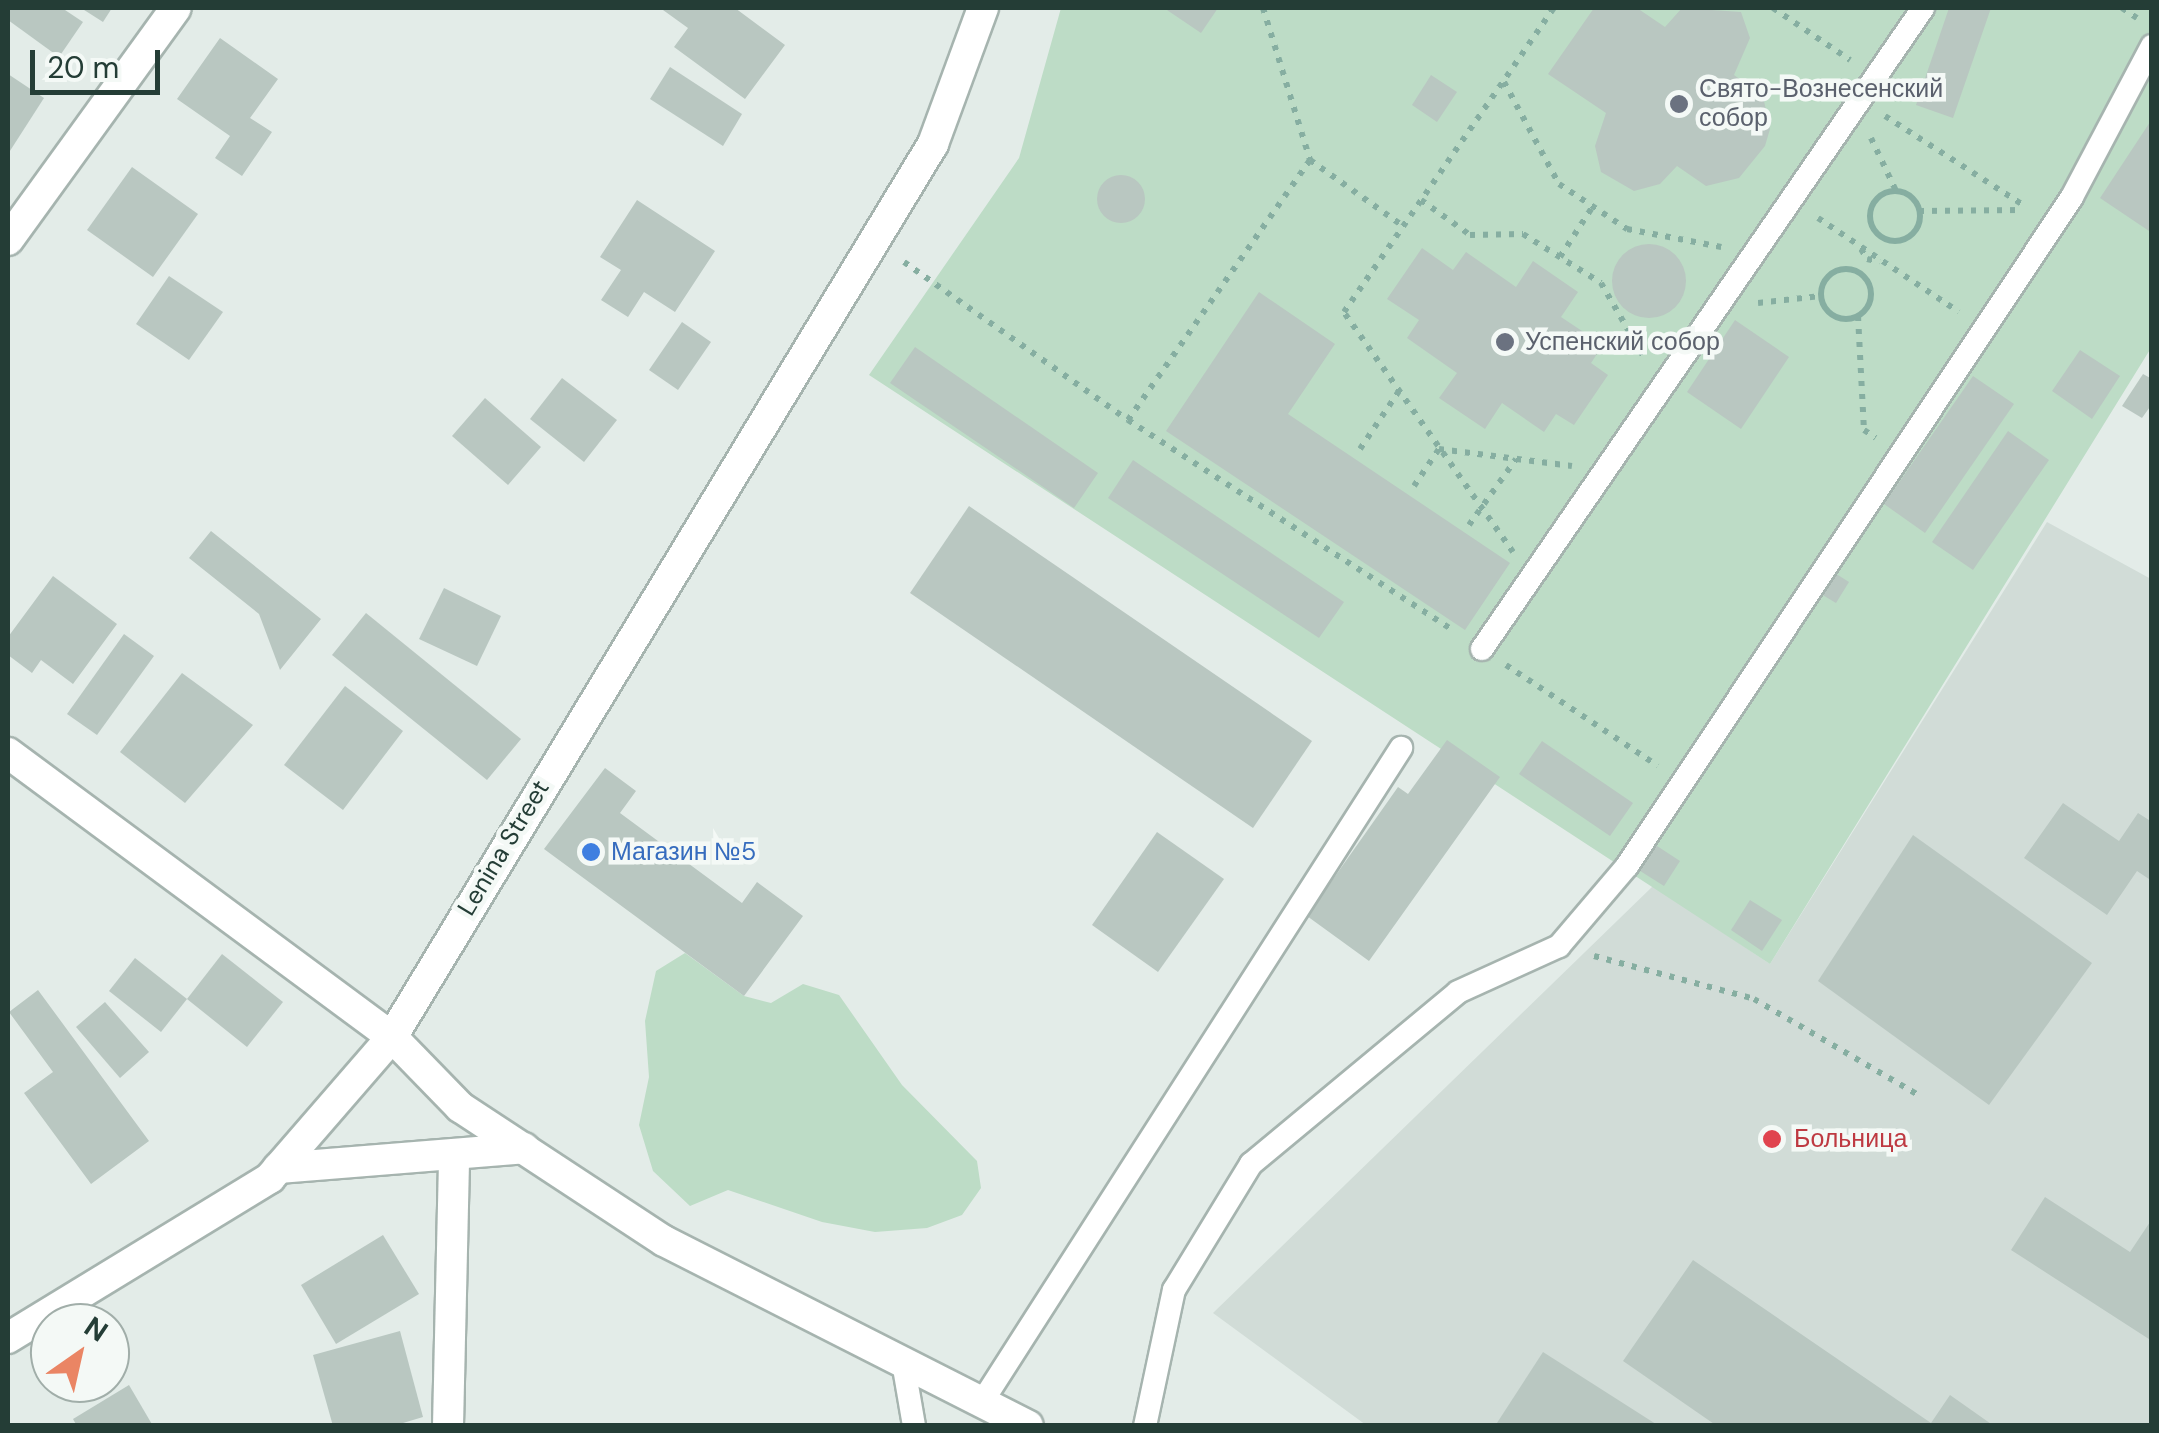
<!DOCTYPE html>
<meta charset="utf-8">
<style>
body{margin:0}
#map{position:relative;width:2159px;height:1433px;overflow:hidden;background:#e3ece8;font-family:"DM Sans",sans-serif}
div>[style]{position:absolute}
.built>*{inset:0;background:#d1dcd7}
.green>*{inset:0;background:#bddcc6}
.building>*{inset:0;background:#b9c7c1}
.round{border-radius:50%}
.path>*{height:6px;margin-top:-3px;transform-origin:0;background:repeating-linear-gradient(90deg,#86aea1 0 5px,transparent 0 13px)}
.path>.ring{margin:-3px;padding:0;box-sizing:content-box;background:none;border:6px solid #86aea1;border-radius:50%}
.roads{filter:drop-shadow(2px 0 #a6b4af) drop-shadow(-2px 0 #a6b4af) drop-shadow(0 2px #a6b4af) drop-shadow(0 -2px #a6b4af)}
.service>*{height:22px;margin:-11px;padding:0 11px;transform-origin:11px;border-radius:11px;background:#fff}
.minor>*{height:30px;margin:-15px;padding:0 15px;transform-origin:15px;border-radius:15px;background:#fff}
.secondary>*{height:30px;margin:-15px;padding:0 15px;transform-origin:15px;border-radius:15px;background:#fff}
.dots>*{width:28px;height:28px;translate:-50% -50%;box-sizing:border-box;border:5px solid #f4f9f6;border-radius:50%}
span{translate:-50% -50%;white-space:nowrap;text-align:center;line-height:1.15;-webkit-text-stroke:9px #f4f9f6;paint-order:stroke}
.worship-label{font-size:25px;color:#5b616d}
.left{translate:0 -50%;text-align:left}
.street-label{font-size:25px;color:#243d36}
.shop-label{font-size:25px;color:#366cbe}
.health-label{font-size:25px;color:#be3a42}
.frame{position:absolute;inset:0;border:10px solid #243d36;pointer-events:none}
.north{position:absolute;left:30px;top:1303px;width:100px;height:100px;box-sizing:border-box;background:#f4f9f6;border:2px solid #a1aea9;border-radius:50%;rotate:34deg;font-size:28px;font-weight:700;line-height:40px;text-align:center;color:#243d36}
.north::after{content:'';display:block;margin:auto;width:35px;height:45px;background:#ea8564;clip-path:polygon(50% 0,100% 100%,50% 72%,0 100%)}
.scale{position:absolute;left:30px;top:50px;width:130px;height:45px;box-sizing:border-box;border:5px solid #243d36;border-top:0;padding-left:12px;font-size:30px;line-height:35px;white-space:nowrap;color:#243d36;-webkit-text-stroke:8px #f4f9f6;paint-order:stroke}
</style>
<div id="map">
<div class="built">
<div style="clip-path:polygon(2047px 522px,2151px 579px,2151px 1425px,1366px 1425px,1213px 1313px,1653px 886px,1770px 964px)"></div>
</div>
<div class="green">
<div style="clip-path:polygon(1061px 8px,2151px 8px,2151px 348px,1770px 964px,869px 375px,1019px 158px)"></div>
<div style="clip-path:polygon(685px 953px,744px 996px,771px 1003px,803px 984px,839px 995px,902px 1085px,977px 1161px,981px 1188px,962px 1215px,927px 1228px,875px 1232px,822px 1222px,728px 1190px,690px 1206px,653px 1171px,639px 1125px,649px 1077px,645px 1021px,656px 971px)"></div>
</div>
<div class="building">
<div style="clip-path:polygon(8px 8px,62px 8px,83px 22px,59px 57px,8px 20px)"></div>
<div style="clip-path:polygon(81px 8px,112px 8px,103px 22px)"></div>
<div style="clip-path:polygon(735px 8px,785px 45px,745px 99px,674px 47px,688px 28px,663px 10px)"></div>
<div style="clip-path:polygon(1164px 8px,1218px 8px,1201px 33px)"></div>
<div style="clip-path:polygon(1594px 8px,1637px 8px,1665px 27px,1682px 8px,1741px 12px,1750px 38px,1734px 75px,1763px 96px,1770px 129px,1765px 146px,1739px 178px,1706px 186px,1677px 166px,1660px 184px,1634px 191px,1601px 172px,1595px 146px,1606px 113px,1548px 74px)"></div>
<div style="clip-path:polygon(1949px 8px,1991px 8px,1953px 118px,1916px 105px)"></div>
<div style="clip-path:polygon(220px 38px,278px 79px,250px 118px,272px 132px,242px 176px,215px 158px,230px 136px,177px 99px)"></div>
<div style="clip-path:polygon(670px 67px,742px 114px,723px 146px,650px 99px)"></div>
<div style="clip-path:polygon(8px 74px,44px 98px,8px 154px)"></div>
<div style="clip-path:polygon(1431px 75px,1457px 92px,1437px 122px,1412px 105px)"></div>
<div style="clip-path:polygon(2152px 119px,2152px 233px,2100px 198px)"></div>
<div style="clip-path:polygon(132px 167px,198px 214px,153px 277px,87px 230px)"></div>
<div class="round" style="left:1097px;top:175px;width:48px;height:48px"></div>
<div style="clip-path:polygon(637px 200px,715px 251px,675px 312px,644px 292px,628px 317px,601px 300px,621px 270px,600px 257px)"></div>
<div class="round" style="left:1612px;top:244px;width:74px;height:74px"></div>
<div style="clip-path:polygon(1422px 248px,1453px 270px,1466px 252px,1516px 287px,1533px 261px,1578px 292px,1561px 317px,1603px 345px,1591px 363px,1608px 375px,1574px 425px,1556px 414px,1544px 432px,1502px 403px,1485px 429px,1439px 398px,1457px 373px,1407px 338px,1419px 320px,1387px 299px)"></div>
<div style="clip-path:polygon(169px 276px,223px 312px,189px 360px,136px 324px)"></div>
<div style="clip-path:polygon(1259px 292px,1335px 344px,1288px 414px,1510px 563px,1465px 630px,1166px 431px)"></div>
<div style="clip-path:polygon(1735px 320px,1789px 357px,1741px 429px,1687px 392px)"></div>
<div style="clip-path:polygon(682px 322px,711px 342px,678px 390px,649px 370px)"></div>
<div style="clip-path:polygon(915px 347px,1098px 473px,1074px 508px,890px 383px)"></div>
<div style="clip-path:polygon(2080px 350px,2120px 376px,2092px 419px,2052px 391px)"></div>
<div style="clip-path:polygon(2143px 374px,2152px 379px,2152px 404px,2142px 418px,2122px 406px)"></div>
<div style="clip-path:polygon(1973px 376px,2014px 404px,1925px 533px,1884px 504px)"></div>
<div style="clip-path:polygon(562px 378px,617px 420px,584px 462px,530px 419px)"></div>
<div style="clip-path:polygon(485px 398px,541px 447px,508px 485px,452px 436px)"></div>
<div style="clip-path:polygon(2008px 431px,2049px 460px,1973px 570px,1932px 542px)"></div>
<div style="clip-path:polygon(1133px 460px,1344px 602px,1319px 638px,1108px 498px)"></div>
<div style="clip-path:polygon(969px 506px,1312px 741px,1253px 828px,910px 593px)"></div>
<div style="clip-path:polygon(211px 531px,321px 619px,280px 670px,259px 614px,189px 558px)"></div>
<div style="clip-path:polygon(1830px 570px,1849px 582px,1836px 603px,1816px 591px)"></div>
<div style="clip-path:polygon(53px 576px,117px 624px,73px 684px,41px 660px,32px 673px,8px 655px,8px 637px)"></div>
<div style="clip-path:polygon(444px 588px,501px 616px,477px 666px,419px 639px)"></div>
<div style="clip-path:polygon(366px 613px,521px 739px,487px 780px,332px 655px)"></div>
<div style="clip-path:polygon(124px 634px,154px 656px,97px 735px,67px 714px)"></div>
<div style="clip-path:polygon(182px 673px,253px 725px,185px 803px,120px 752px)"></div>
<div style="clip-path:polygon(345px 686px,403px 731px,343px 810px,284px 765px)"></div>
<div style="clip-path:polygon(1447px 740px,1500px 777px,1369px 961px,1307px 916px,1398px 787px,1408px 794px)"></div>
<div style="clip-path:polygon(1542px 741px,1633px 803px,1610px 836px,1519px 774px)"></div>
<div style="clip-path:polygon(605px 768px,636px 791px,620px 813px,742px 903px,757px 882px,803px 916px,744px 996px,544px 849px)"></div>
<div style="clip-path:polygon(2063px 803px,2119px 841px,2138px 813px,2152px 822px,2152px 881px,2137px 871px,2107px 915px,2024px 858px)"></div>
<div style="clip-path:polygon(1157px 832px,1224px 879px,1158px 972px,1092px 925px)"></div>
<div style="clip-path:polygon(1913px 835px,2092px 963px,1989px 1105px,1818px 981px)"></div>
<div style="clip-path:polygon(1654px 844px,1680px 861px,1664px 886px,1637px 869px)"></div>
<div style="clip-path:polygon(1750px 900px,1782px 920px,1762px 951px,1731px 930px)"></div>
<div style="clip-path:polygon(222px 954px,283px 1002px,247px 1047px,187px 999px)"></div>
<div style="clip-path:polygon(135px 958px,187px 999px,161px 1032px,109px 991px)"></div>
<div style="clip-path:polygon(38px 990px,149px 1141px,91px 1184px,24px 1093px,53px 1072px,9px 1012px)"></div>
<div style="clip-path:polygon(105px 1002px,149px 1052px,120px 1078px,76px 1027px)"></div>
<div style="clip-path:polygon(2045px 1197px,2130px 1252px,2152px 1219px,2152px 1341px,2011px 1250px)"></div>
<div style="clip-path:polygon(383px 1235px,419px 1294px,336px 1344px,301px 1285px)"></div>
<div style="clip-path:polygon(1693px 1260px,1931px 1423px,1950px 1395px,1994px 1426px,1717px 1426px,1623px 1361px)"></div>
<div style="clip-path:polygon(400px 1331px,423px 1417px,393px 1426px,333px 1426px,313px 1355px)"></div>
<div style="clip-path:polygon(1543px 1352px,1659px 1426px,1495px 1426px)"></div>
<div style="clip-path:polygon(129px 1385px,153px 1426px,77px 1426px,73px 1419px)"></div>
</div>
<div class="path">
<div style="left:1263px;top:8px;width:159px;rotate:72.8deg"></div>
<div style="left:1310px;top:160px;width:114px;rotate:35.4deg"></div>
<div style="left:1773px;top:8px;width:93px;rotate:34deg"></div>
<div style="left:2122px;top:8px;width:18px;rotate:34deg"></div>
<div style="left:1504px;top:82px;width:116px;rotate:61.7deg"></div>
<div style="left:1559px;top:184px;width:82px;rotate:33.5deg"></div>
<div style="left:1627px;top:229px;width:96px;rotate:10.8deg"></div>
<div style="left:1885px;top:116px;width:168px;rotate:32.8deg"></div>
<div style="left:1871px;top:138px;width:59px;rotate:64.7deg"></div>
<div class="ring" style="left:1870px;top:191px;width:44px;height:44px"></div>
<div style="left:1421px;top:200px;width:60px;rotate:35.5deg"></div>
<div style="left:1470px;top:235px;width:53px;rotate:-1.1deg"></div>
<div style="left:1523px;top:234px;width:92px;rotate:32.1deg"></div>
<div style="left:1601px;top:283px;width:88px;rotate:59.9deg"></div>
<div style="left:1919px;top:211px;width:104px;rotate:-0.6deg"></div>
<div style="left:1818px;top:218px;width:169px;rotate:33.7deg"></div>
<div style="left:1861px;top:249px;width:12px;rotate:59deg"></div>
<div style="left:1867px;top:259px;width:13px;rotate:13deg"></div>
<div style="left:1560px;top:257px;width:61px;rotate:-57.1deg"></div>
<div style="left:904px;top:262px;width:274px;rotate:35.2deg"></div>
<div style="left:1128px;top:420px;width:388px;rotate:32.9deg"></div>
<div class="ring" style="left:1821px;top:269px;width:44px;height:44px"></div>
<div style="left:1758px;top:303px;width:63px;rotate:-6.3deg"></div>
<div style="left:1858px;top:316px;width:114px;rotate:87deg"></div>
<div style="left:1864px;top:430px;width:14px;rotate:34deg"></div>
<div style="left:1128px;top:420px;width:317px;rotate:-55deg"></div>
<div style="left:1360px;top:449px;width:70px;rotate:-56.1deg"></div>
<div style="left:1414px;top:486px;width:45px;rotate:-56deg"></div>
<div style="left:1439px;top:449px;width:134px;rotate:7.3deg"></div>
<div style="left:1469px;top:525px;width:81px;rotate:-54.5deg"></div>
<div style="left:1513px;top:552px;width:294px;rotate:-125.2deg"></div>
<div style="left:1344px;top:312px;width:369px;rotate:-55.4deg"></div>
<div style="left:1506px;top:665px;width:182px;rotate:33.6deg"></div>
<div style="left:1594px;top:956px;width:166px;rotate:15deg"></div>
<div style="left:1754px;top:999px;width:194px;rotate:30.3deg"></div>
</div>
<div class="roads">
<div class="service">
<div style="left:1482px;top:649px;width:778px;rotate:-55.47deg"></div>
<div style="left:903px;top:1362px;width:65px;rotate:80.2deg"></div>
<div style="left:982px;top:1402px;width:777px;rotate:-57.35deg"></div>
<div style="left:1145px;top:1426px;width:139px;rotate:-78deg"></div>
<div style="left:1174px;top:1290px;width:148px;rotate:-58.6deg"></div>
<div style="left:1251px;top:1164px;width:269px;rotate:-39.7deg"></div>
<div style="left:1458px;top:992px;width:111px;rotate:-24.5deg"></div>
<div style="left:1559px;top:946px;width:105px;rotate:-49.6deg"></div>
<div style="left:1627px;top:866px;width:803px;rotate:-56.37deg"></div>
<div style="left:2072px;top:197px;width:171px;rotate:-62.1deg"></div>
</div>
<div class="minor">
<div style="left:8px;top:240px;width:286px;rotate:-54.1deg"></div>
<div style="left:8px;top:753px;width:478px;rotate:36.5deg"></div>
<div style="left:392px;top:1037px;width:186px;rotate:130.9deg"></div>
<div style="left:270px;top:1178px;width:307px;rotate:148.6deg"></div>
<div style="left:278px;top:1168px;width:247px;rotate:-4.6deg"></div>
<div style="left:448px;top:1426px;width:272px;rotate:-88.7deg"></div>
</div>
<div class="secondary">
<div style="left:983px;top:8px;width:145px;rotate:110.2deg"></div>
<div style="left:933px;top:144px;width:1044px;rotate:121.21deg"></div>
<div style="left:392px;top:1037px;width:98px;rotate:45.8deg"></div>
<div style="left:460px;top:1107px;width:244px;rotate:33.3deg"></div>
<div style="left:664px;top:1241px;width:408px;rotate:26.9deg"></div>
</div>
</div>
<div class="dots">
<div style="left:1679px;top:104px;background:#6b7280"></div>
<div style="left:1505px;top:342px;background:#6b7280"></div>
<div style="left:591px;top:852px;background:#3f7fe0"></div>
<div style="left:1772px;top:1139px;background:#e0444e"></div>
</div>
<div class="worship-label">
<span class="left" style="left:1699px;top:104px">Свято-Вознесенский<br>собор</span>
<span class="left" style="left:1525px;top:342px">Успенский собор</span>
</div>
<div class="street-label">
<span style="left:504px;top:848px;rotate:-59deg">Lenina Street</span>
</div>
<div class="shop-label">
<span class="left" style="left:611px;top:852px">Магазин №5</span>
</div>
<div class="health-label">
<span class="left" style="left:1794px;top:1139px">Больница</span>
</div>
<div class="frame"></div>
<div class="north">N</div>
<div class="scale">20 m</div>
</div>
